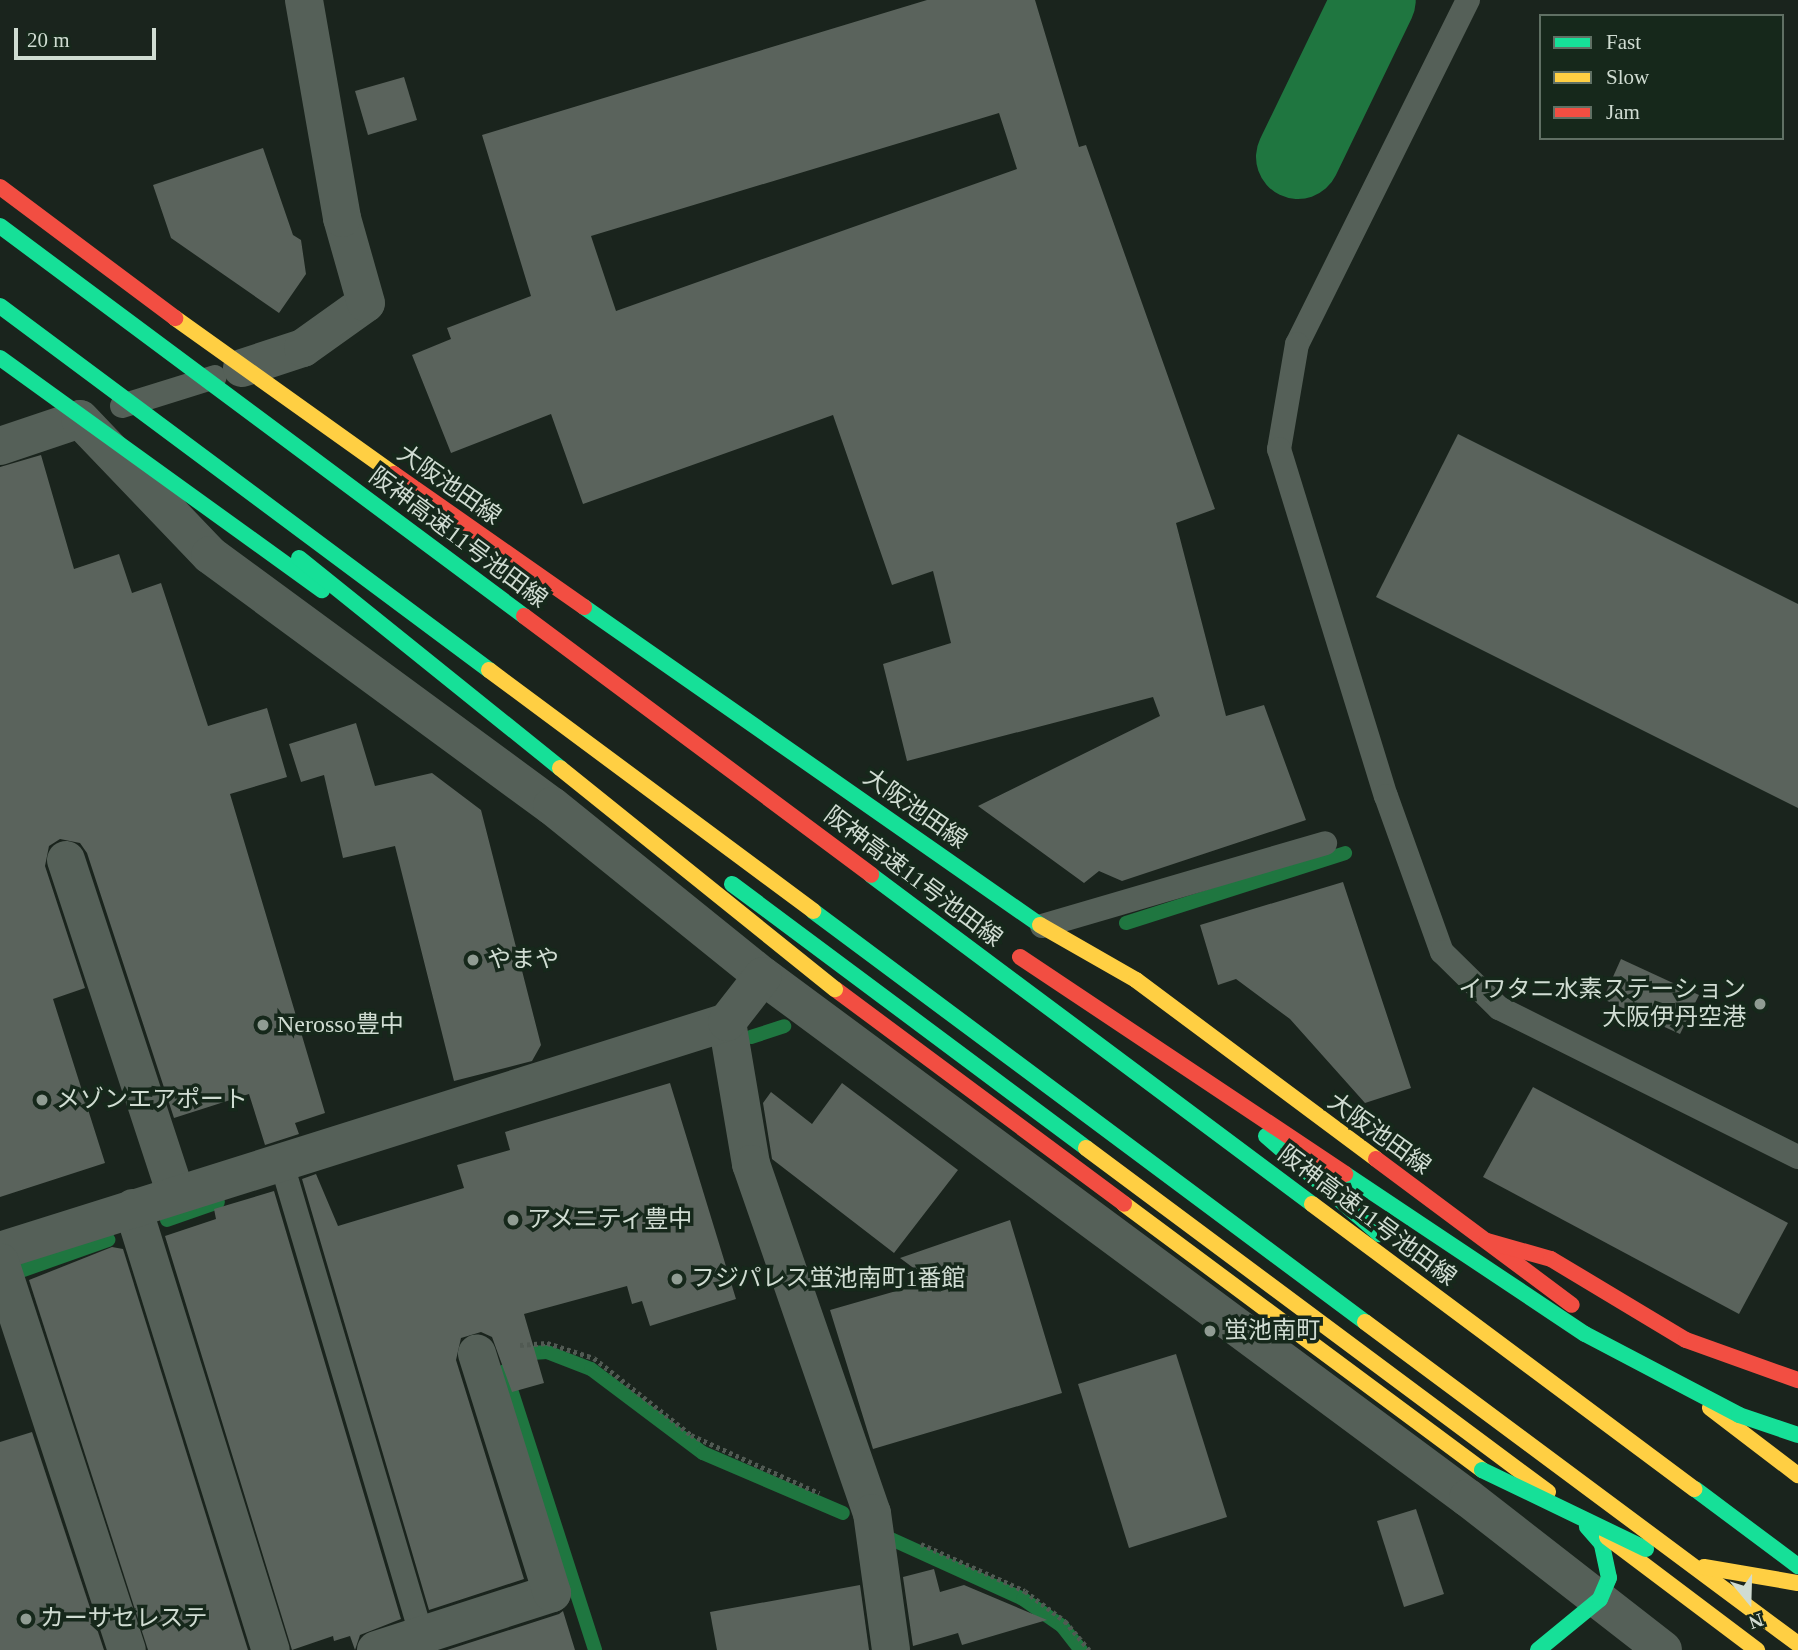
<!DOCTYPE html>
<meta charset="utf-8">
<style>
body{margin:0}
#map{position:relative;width:1798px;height:1650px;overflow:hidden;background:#1a241d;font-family:"Times New Roman","Noto Sans JP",serif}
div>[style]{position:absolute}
.stream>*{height:14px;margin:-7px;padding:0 7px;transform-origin:7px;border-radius:7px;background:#1f7640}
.river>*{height:84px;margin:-42px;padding:0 42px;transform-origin:42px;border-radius:42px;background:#1f7640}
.building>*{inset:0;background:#5a635c}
.path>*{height:4.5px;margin-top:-2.25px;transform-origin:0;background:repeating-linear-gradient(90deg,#515a53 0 3.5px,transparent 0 7px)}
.lane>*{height:24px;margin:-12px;padding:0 12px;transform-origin:12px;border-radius:12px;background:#556058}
.street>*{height:38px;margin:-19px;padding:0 19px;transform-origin:19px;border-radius:19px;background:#556058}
.fast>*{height:16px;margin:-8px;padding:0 8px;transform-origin:8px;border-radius:8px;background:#16e098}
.slow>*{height:16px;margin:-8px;padding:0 8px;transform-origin:8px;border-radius:8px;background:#ffcf43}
.jam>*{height:16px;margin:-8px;padding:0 8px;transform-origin:8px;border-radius:8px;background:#f24e42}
.fast-bridge>*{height:16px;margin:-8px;padding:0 8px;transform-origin:8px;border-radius:8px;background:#16e098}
.slow-bridge>*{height:16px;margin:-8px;padding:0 8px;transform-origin:8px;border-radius:8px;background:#ffcf43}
.jam-bridge>*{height:16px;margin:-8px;padding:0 8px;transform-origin:8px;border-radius:8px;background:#f24e42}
.dots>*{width:19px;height:19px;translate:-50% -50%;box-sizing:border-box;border:4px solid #16281b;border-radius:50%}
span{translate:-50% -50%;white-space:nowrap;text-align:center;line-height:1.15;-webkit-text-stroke:7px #16281b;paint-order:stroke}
.street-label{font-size:24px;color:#d0dcd2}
.poi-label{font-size:24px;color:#d0dcd2}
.left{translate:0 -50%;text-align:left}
.right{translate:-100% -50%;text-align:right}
.legend{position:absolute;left:1539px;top:14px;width:245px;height:126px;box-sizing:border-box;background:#16281b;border:2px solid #607064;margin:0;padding:9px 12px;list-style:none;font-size:21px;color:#d0dcd2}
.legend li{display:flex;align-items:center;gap:14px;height:35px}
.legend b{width:35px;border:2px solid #607064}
.north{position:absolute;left:1714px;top:1566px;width:70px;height:70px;-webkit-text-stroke:5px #16281b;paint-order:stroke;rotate:161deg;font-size:19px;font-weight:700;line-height:28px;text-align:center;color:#d0dcd2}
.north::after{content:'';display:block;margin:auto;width:24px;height:32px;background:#d0dcd2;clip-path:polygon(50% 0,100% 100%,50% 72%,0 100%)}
.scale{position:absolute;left:14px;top:28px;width:142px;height:32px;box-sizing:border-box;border:4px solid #d0dcd2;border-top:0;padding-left:9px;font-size:21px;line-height:24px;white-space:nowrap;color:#d0dcd2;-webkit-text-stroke:5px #16281b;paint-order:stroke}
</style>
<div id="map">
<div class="stream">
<div style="left:1126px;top:923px;width:230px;rotate:-17.7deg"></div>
<div style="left:751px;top:1037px;width:35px;rotate:-18deg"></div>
<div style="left:167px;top:1220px;width:54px;rotate:-19.4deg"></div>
<div style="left:18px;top:1272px;width:96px;rotate:-19.6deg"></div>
<div style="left:517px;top:1354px;width:30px;rotate:-4deg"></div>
<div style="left:547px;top:1352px;width:47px;rotate:21.1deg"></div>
<div style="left:591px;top:1369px;width:140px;rotate:36.9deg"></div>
<div style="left:703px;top:1453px;width:152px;rotate:23.2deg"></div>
<div style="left:505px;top:1371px;width:293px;rotate:72.1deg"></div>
<div style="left:891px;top:1539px;width:145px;rotate:24.4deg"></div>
<div style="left:1023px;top:1599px;width:47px;rotate:34.7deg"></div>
<div style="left:1062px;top:1626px;width:31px;rotate:52deg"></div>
</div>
<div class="river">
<div style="left:1298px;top:157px;width:174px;rotate:-64.2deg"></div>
</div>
<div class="building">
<div style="clip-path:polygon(evenodd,927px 0,1035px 0,1079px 147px,1086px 145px,1215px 509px,1176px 523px,1226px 716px,1264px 705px,1306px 820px,1122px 881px,1099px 871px,1084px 883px,978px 806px,1160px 716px,1153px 697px,907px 761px,883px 664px,951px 643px,933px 571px,892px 585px,833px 415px,583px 504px,551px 414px,451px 453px,412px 355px,451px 339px,447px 328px,531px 296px,482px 135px,927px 0,999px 113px,1017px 169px,616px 311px,591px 236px,999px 113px)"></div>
<div style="clip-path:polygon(404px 77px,417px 120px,368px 135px,355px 91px)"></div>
<div style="clip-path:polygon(263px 148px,293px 235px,301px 240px,306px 274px,279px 313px,171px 238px,153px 185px)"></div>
<div style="clip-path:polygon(1458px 434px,1798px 604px,1798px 808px,1376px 597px)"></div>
<div style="clip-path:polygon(41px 455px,74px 569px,119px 554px,132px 593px,161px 583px,208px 726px,267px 708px,287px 777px,230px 794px,325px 1113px,295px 1123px,299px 1134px,265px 1145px,249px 1094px,174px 1118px,87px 853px,80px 843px,60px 839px,49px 846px,45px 866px,85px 988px,53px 999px,105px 1163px,0 1197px,0 467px)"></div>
<div style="clip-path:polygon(356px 723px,375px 786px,432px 773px,481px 810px,541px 1045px,532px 1061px,454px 1081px,395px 846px,343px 858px,324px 775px,301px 782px,289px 744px)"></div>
<div style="clip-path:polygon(1343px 882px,1411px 1088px,1365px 1103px,1290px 1019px,1236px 979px,1218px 985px,1200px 925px)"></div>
<div style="clip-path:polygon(1621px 959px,1699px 995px,1680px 1034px,1603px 999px)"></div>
<div style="clip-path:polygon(670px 1083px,736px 1299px,650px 1326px,642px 1301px,632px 1304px,627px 1286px,524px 1314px,544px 1383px,512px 1392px,492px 1337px,481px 1332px,461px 1338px,456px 1360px,524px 1579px,429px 1610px,302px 1179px,316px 1174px,338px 1226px,464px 1188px,457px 1165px,510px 1150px,505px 1132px)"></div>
<div style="clip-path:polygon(842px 1083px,958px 1170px,894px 1253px,772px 1159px,763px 1103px,771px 1092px,812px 1124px)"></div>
<div style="clip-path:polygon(1533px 1087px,1788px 1223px,1739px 1314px,1483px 1177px)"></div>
<div style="clip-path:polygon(274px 1191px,401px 1619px,360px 1635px,355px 1650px,350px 1636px,334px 1641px,333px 1636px,292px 1650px,165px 1236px,216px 1219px,214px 1209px)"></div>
<div style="clip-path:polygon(1010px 1220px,1062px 1393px,873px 1449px,830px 1310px,931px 1281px,900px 1258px)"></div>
<div style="clip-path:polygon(112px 1247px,123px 1249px,248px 1650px,148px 1650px,29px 1280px)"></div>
<div style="clip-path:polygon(1176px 1354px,1227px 1517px,1129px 1548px,1078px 1384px)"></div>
<div style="clip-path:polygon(32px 1432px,104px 1650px,0 1650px,0 1442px)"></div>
<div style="clip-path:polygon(1416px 1509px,1444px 1594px,1404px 1607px,1377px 1521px)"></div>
<div style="clip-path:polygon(934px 1569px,940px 1592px,964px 1585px,1047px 1620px,962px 1645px,958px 1633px,913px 1646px,903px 1577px)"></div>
<div style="clip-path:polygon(860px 1585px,869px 1650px,717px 1650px,710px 1612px)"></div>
<div style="clip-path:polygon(563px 1611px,575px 1650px,447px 1650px,559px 1614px)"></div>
</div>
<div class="path">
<div style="left:520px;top:1345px;width:27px;rotate:-4deg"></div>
<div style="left:547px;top:1343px;width:49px;rotate:17.7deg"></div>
<div style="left:594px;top:1358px;width:124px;rotate:38.4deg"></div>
<div style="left:691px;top:1435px;width:141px;rotate:24.4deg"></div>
<div style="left:921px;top:1544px;width:114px;rotate:24.3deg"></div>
<div style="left:1025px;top:1591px;width:50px;rotate:36.9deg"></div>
<div style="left:1065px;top:1621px;width:38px;rotate:50deg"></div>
</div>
<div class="lane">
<div style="left:1468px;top:0;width:384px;rotate:116.4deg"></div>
<div style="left:1297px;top:344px;width:107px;rotate:99.7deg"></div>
<div style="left:1279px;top:449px;width:363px;rotate:72.9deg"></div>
<div style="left:1386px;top:796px;width:166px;rotate:70.3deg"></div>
<div style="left:1442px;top:952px;width:80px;rotate:44.5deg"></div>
<div style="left:1499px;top:1008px;width:334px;rotate:26.5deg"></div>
<div style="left:122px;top:406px;width:97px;rotate:-17.3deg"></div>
<div style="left:1042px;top:926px;width:295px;rotate:-16.3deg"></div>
<div style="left:281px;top:1161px;width:494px;rotate:73.5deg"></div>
</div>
<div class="street">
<div style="left:242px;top:368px;width:64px;rotate:-18.2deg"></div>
<div style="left:303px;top:348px;width:77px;rotate:-35.5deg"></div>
<div style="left:366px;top:303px;width:88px;rotate:-105.8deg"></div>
<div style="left:342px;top:218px;width:221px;rotate:-99.9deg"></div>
<div style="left:0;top:446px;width:84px;rotate:-18.6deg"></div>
<div style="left:80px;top:419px;width:188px;rotate:46.3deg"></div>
<div style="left:210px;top:555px;width:424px;rotate:36.3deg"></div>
<div style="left:552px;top:806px;width:271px;rotate:38.9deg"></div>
<div style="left:763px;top:976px;width:877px;rotate:36.52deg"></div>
<div style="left:1468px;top:1498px;width:247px;rotate:37.9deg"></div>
<div style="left:66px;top:860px;width:352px;rotate:71.8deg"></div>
<div style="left:727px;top:1022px;width:144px;rotate:80.4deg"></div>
<div style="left:751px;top:1164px;width:369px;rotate:70.9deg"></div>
<div style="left:872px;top:1513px;width:138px;rotate:82.1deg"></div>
<div style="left:133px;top:1208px;width:463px;rotate:72.7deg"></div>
<div style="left:0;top:1251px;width:762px;rotate:-17.48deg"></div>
<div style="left:727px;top:1022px;width:58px;rotate:-52deg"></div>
<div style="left:0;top:1262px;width:408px;rotate:71.9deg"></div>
<div style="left:376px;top:1650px;width:185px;rotate:-17.9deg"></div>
<div style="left:552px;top:1593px;width:251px;rotate:-107.4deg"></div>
</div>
<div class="fast">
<div style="left:0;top:358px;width:397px;rotate:35.8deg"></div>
<div style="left:584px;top:607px;width:556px;rotate:34.89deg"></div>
<div style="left:732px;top:884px;width:442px;rotate:36.7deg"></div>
<div style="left:1266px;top:1136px;width:150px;rotate:40.9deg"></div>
<div style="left:1538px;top:1650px;width:80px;rotate:-39.4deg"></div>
<div style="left:1600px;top:1599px;width:23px;rotate:-67deg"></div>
<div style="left:1609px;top:1578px;width:35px;rotate:-102deg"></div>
<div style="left:1602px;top:1544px;width:23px;rotate:-131deg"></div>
</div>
<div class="slow">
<div style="left:175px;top:318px;width:269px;rotate:35.5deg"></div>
<div style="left:1040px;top:925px;width:111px;rotate:29.8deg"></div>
<div style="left:1136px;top:980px;width:299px;rotate:36.7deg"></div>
<div style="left:1086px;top:1148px;width:576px;rotate:36.67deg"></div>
<div style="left:1124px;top:1204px;width:446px;rotate:36.6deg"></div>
<div style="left:1710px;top:1408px;width:111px;rotate:37.3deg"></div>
<div style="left:1607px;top:1537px;width:188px;rotate:37deg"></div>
</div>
<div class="jam">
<div style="left:0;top:187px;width:219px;rotate:36.8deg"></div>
<div style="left:394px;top:474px;width:232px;rotate:35deg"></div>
<div style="left:835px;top:989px;width:360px;rotate:36.6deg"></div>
<div style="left:1376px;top:1159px;width:244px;rotate:36.7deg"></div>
<div style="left:1487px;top:1241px;width:66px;rotate:15.7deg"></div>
<div style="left:1551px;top:1259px;width:157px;rotate:31deg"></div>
<div style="left:1686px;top:1340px;width:119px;rotate:19.7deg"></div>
</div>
<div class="fast-bridge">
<div style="left:0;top:226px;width:653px;rotate:36.66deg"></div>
<div style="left:0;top:306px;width:610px;rotate:36.66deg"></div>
<div style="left:299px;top:558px;width:335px;rotate:38.8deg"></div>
<div style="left:871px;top:875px;width:550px;rotate:36.72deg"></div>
<div style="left:813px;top:911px;width:688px;rotate:36.67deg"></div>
<div style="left:1345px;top:1174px;width:288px;rotate:33.7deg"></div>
<div style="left:1585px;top:1334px;width:174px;rotate:27.7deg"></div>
<div style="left:1739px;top:1415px;width:62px;rotate:18.7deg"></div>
<div style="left:1482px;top:1470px;width:182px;rotate:25.7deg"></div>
<div style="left:1695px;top:1489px;width:129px;rotate:36.8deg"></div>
</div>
<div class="slow-bridge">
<div style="left:489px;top:670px;width:404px;rotate:36.6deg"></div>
<div style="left:560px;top:768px;width:353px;rotate:38.8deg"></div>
<div style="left:1312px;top:1204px;width:477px;rotate:36.7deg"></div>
<div style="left:1365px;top:1322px;width:540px;rotate:36.64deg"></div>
<div style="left:1704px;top:1567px;width:95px;rotate:9.7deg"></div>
</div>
<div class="jam-bridge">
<div style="left:524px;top:616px;width:433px;rotate:36.7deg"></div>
<div style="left:1020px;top:957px;width:391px;rotate:33.7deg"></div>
</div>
<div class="dots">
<div style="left:473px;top:960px;background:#909c93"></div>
<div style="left:1760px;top:1004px;background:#909c93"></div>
<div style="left:263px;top:1025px;background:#909c93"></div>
<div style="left:42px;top:1100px;background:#909c93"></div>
<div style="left:513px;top:1220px;background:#909c93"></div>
<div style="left:677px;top:1279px;background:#909c93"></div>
<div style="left:1210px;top:1331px;background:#909c93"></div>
<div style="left:26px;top:1619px;background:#909c93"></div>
</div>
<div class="street-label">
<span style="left:449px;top:485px;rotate:35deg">大阪池田線</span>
<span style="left:458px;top:538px;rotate:37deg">阪神高速11号池田線</span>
<span style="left:915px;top:809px;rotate:35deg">大阪池田線</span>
<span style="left:913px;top:877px;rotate:37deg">阪神高速11号池田線</span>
<span style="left:1379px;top:1134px;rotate:36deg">大阪池田線</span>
<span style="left:1367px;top:1216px;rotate:37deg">阪神高速11号池田線</span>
</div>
<div class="poi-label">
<span class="left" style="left:487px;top:960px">やまや</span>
<span class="right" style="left:1746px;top:1004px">イワタニ水素ステーション<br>大阪伊丹空港</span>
<span class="left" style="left:277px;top:1025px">Nerosso豊中</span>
<span class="left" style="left:56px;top:1100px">メゾンエアポート</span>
<span class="left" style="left:527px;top:1220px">アメニティ豊中</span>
<span class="left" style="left:691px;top:1279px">フジパレス蛍池南町1番館</span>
<span class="left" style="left:1224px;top:1331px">蛍池南町</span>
<span class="left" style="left:40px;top:1619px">カーサセレステ</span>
</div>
<ul class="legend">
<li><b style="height:9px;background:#16e098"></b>Fast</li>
<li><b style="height:9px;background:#ffcf43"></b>Slow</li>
<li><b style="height:9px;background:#f24e42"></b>Jam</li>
</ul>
<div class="north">N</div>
<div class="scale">20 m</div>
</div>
